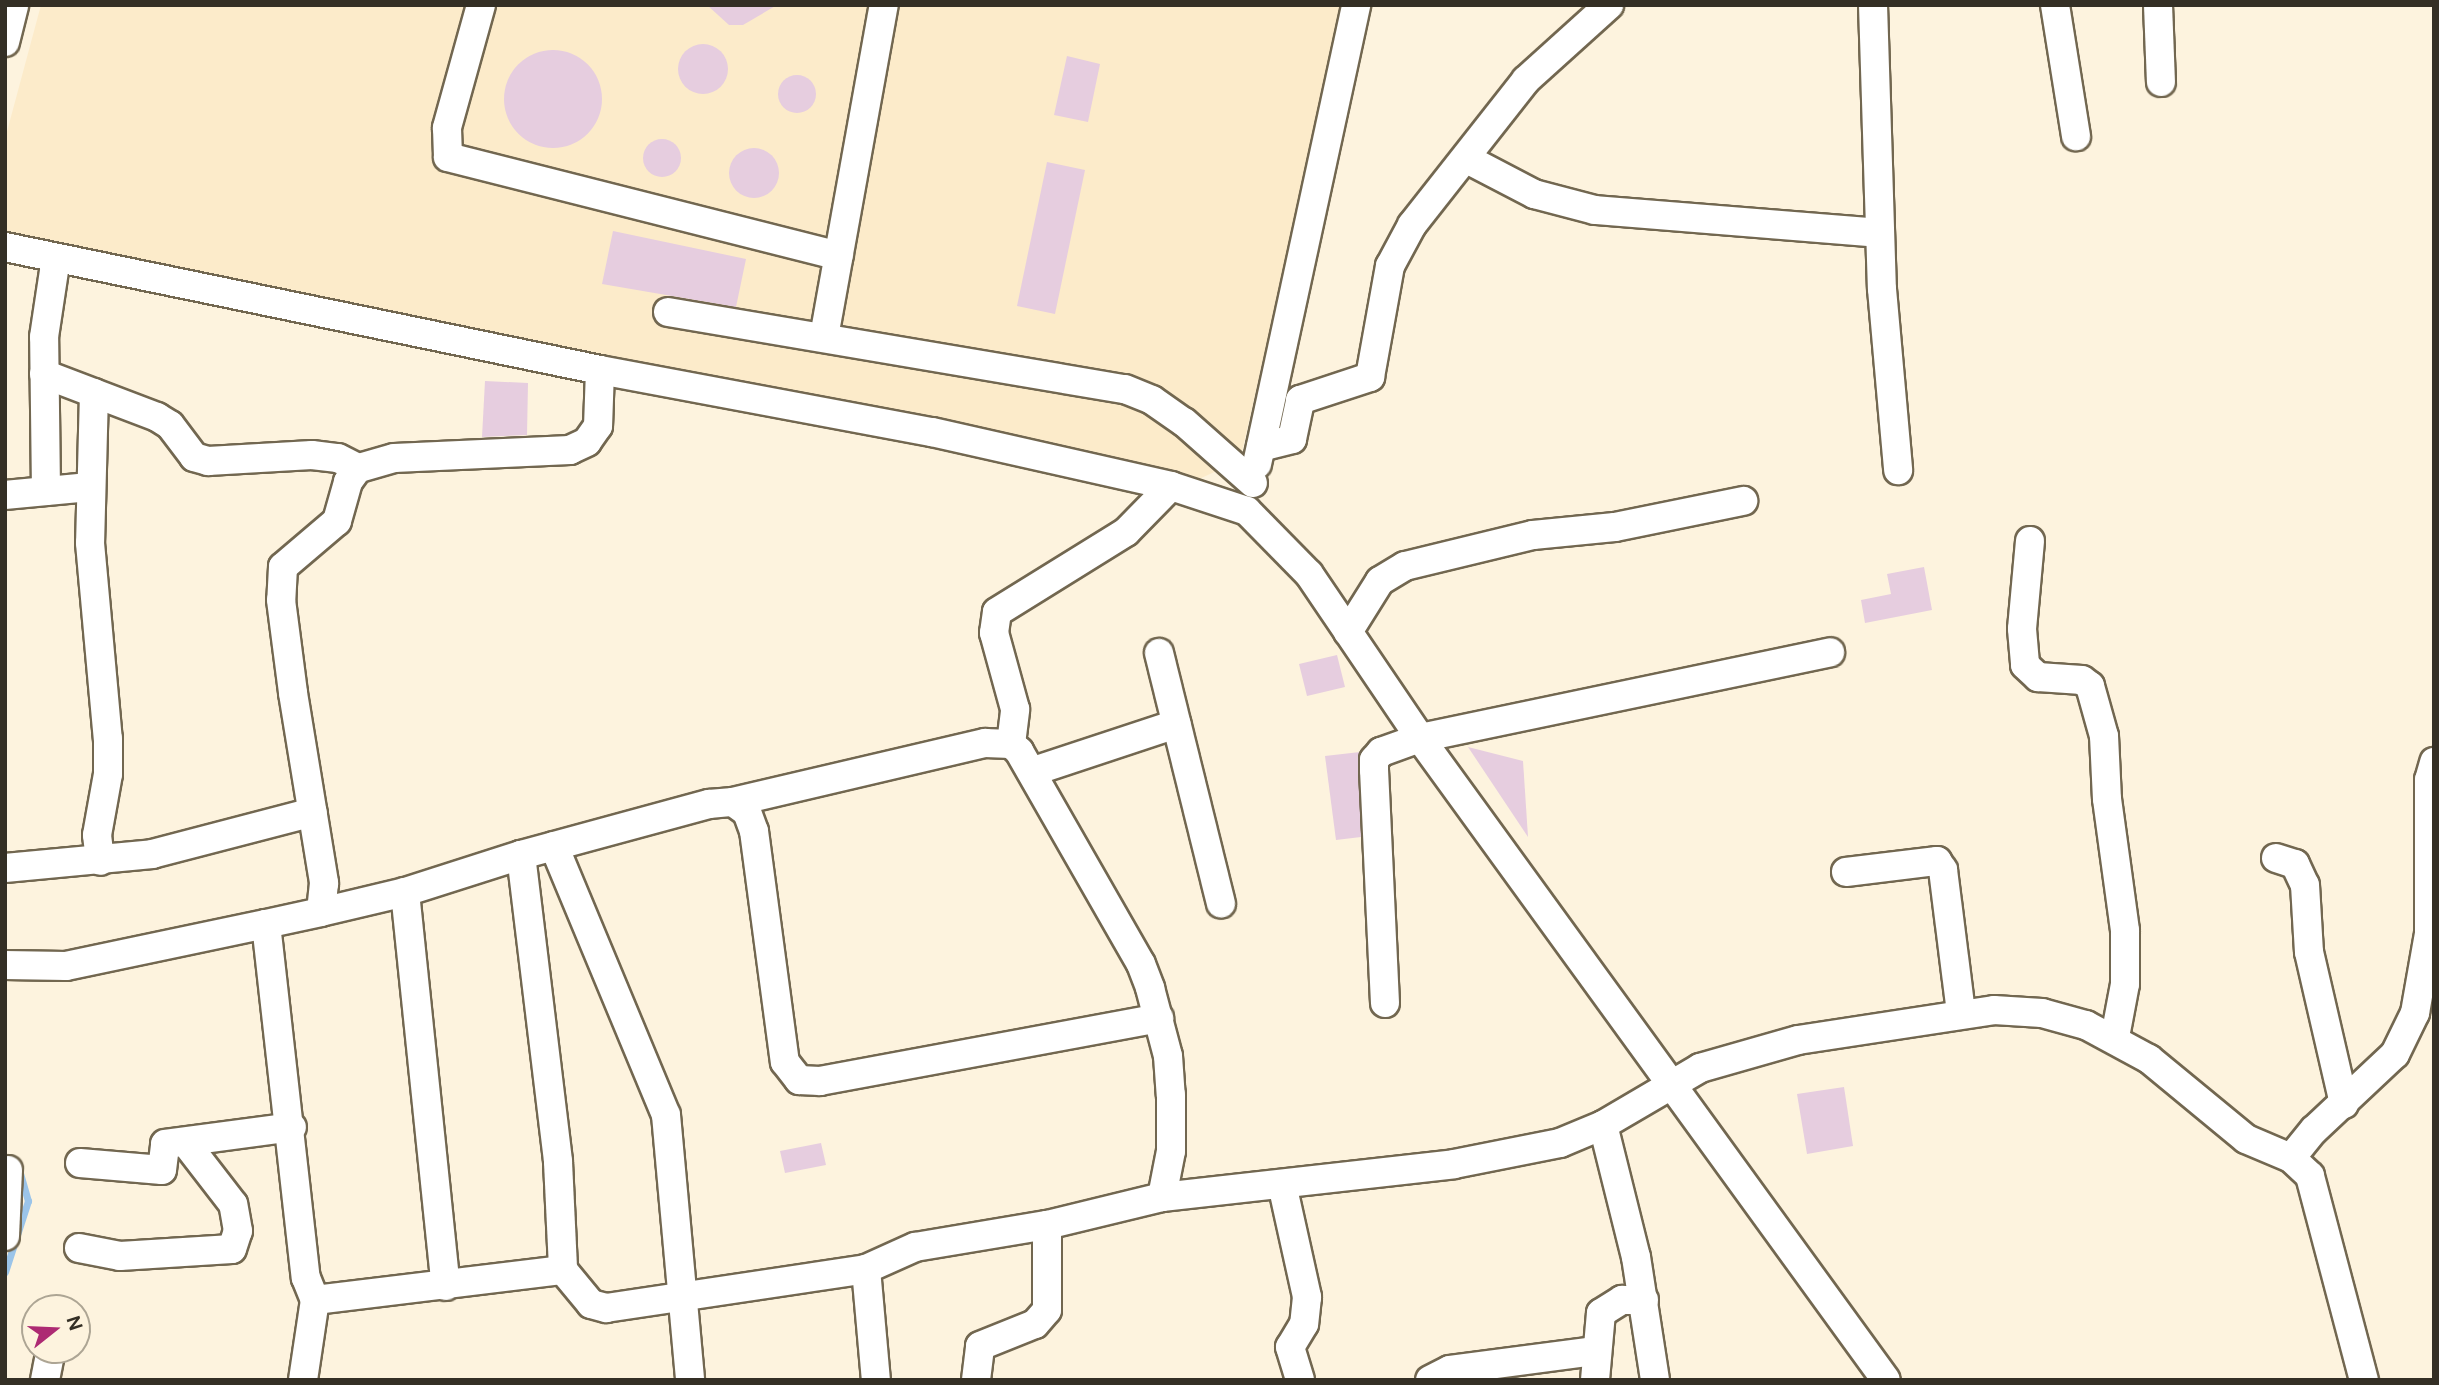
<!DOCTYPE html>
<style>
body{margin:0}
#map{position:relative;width:2439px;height:1385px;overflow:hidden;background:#fdf3de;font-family:"DM Sans",sans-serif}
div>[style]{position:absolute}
.built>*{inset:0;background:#fcebca}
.stream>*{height:7px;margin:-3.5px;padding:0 3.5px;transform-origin:3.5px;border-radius:3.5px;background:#9bc4e9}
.building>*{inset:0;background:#e6cddf}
.round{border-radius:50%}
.roads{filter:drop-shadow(2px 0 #726750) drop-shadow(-2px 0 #726750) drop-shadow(0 2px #726750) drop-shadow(0 -2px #726750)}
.minor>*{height:28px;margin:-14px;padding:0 14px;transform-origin:14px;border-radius:14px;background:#fff}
span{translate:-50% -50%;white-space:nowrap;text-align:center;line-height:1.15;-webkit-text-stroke:6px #fdf3de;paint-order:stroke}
.frame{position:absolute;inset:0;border:7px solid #342f25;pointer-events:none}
.north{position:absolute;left:21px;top:1294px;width:70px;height:70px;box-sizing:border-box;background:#fdf3de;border:2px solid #ada594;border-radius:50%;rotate:72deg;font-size:19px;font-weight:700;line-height:28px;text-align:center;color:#342f25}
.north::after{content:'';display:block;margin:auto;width:24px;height:32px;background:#ad2a73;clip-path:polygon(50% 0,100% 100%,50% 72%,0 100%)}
</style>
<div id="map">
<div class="built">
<div style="clip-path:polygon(41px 5px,1344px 5px,1240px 460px,1195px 481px,5px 231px,5px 139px)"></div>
</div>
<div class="stream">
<div style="left:5px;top:1272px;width:75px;rotate:-72.1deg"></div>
<div style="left:28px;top:1201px;width:33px;rotate:-106deg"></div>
</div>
<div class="building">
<div style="clip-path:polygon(707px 5px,777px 5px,743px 25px,729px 25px)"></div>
<div class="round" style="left:678px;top:44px;width:50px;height:50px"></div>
<div class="round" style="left:504px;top:50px;width:98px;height:98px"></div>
<div style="clip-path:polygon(1067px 56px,1100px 64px,1088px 122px,1054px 115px)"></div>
<div class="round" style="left:778px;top:75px;width:38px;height:38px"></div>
<div class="round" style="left:643px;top:139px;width:38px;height:38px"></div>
<div class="round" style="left:729px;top:148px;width:50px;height:50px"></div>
<div style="clip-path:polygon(1047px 162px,1085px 170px,1055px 314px,1017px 306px)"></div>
<div style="clip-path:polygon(613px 231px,746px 259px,736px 307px,602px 284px)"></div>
<div style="clip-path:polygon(485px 381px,528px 383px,527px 435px,482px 437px)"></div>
<div style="clip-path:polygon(1924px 567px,1932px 610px,1865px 623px,1861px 600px,1891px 594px,1887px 574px)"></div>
<div style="clip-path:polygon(1337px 655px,1345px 687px,1307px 696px,1299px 664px)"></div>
<div style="clip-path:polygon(1468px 747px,1523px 761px,1528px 837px)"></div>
<div style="clip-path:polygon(1360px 752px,1361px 837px,1336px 840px,1325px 756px)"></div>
<div style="clip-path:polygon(1844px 1087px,1853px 1146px,1807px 1154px,1797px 1094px)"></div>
<div style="clip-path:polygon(821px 1143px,826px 1165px,785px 1173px,780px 1151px)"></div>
</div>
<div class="roads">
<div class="minor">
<div style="left:481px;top:5px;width:128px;rotate:105.5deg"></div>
<div style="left:447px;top:128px;width:29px;rotate:88deg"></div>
<div style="left:448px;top:157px;width:403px;rotate:14.2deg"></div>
<div style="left:1873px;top:5px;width:284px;rotate:88.2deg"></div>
<div style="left:1882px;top:289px;width:182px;rotate:84.9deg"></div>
<div style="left:2055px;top:5px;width:133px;rotate:80.9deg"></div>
<div style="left:2158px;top:5px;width:77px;rotate:87.8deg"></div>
<div style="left:5px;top:42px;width:38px;rotate:-76deg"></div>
<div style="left:1467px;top:159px;width:76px;rotate:27.6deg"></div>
<div style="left:1534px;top:194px;width:63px;rotate:14.7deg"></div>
<div style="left:1595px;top:210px;width:285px;rotate:4.6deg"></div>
<div style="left:5px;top:247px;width:608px;rotate:11.68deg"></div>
<div style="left:600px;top:370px;width:338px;rotate:10.6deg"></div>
<div style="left:932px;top:432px;width:245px;rotate:12.7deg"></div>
<div style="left:1171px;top:486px;width:80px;rotate:18.2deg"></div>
<div style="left:1247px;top:511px;width:88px;rotate:45.5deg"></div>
<div style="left:1309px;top:574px;width:198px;rotate:55.9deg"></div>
<div style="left:1420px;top:738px;width:793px;rotate:54.03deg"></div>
<div style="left:668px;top:312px;width:463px;rotate:9.6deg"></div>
<div style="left:1125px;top:389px;width:29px;rotate:22deg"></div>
<div style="left:1152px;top:400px;width:39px;rotate:35deg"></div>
<div style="left:1184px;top:422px;width:92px;rotate:41.5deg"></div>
<div style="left:824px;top:337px;width:337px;rotate:-79.8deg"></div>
<div style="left:600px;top:370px;width:56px;rotate:92deg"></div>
<div style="left:598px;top:426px;width:19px;rotate:125deg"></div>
<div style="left:587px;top:442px;width:19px;rotate:155deg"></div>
<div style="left:570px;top:450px;width:176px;rotate:177.4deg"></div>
<div style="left:394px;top:458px;width:37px;rotate:164deg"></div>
<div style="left:358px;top:468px;width:17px;rotate:126deg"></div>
<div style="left:348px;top:482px;width:41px;rotate:105.8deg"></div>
<div style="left:337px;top:521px;width:71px;rotate:139.6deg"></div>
<div style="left:283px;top:567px;width:33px;rotate:93deg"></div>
<div style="left:281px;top:600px;width:94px;rotate:82.6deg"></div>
<div style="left:293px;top:693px;width:193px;rotate:80.7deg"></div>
<div style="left:324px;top:883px;width:29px;rotate:96deg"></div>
<div style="left:321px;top:912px;width:56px;rotate:167.7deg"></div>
<div style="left:266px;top:924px;width:356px;rotate:83.6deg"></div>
<div style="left:306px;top:1278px;width:24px;rotate:68deg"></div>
<div style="left:315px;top:1300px;width:250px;rotate:-6.9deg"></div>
<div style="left:563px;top:1270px;width:44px;rotate:50.5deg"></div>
<div style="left:591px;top:1304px;width:16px;rotate:15deg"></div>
<div style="left:606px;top:1308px;width:263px;rotate:-8.5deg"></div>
<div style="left:866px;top:1269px;width:54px;rotate:-24.2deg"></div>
<div style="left:915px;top:1247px;width:134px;rotate:-9.5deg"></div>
<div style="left:1047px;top:1225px;width:118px;rotate:-13.7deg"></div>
<div style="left:44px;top:374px;width:121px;rotate:20.8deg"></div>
<div style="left:157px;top:417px;width:15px;rotate:32deg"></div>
<div style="left:170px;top:425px;width:40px;rotate:53deg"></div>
<div style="left:194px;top:457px;width:15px;rotate:16deg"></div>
<div style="left:208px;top:461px;width:104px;rotate:-3.3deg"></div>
<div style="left:312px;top:455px;width:26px;rotate:7deg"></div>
<div style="left:338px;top:458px;width:22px;rotate:27deg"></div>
<div style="left:94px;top:393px;width:150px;rotate:91.5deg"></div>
<div style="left:90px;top:543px;width:197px;rotate:84.8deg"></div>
<div style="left:108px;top:739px;width:35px;rotate:90deg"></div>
<div style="left:108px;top:774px;width:62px;rotate:100.2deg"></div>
<div style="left:97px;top:835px;width:26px;rotate:83deg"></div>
<div style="left:1261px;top:447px;width:32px;rotate:-14deg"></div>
<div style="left:1292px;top:439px;width:40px;rotate:-78deg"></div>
<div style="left:1300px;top:400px;width:74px;rotate:-18.2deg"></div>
<div style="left:1370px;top:377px;width:113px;rotate:-79.8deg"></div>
<div style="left:1390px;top:266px;width:47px;rotate:-61.8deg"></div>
<div style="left:1412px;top:225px;width:184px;rotate:-51.8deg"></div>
<div style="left:1526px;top:80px;width:112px;rotate:-42.1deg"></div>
<div style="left:1257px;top:464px;width:470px;rotate:-77.8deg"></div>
<div style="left:46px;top:491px;width:154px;rotate:-90.7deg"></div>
<div style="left:44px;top:337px;width:80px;rotate:-81.4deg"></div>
<div style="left:5px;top:495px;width:84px;rotate:-5.4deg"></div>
<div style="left:2030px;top:541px;width:88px;rotate:95.2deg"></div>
<div style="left:2022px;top:629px;width:36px;rotate:85deg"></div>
<div style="left:2025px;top:665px;width:18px;rotate:43deg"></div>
<div style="left:2038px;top:677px;width:44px;rotate:3.9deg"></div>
<div style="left:2082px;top:680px;width:10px;rotate:37deg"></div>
<div style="left:2090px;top:686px;width:52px;rotate:74.4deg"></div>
<div style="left:2104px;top:736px;width:63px;rotate:87.3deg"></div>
<div style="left:2107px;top:799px;width:133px;rotate:82.2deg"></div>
<div style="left:2125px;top:931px;width:53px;rotate:90deg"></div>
<div style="left:2125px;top:984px;width:54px;rotate:100.7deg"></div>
<div style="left:1348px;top:632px;width:60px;rotate:-57.9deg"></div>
<div style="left:1380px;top:581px;width:29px;rotate:-31deg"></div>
<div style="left:1405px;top:566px;width:132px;rotate:-13.6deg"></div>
<div style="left:1533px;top:535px;width:82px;rotate:-5.6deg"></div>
<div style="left:1615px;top:527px;width:131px;rotate:-11.5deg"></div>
<div style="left:1159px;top:653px;width:258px;rotate:76.1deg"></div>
<div style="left:1011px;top:744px;width:35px;rotate:-83deg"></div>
<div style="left:1015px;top:709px;width:79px;rotate:-105.4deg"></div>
<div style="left:994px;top:633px;width:21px;rotate:-82deg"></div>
<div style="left:997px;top:612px;width:152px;rotate:-31.8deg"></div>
<div style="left:1126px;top:532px;width:64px;rotate:-45.6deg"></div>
<div style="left:1034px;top:771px;width:150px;rotate:-18.3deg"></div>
<div style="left:733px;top:802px;width:259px;rotate:-13.2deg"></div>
<div style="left:985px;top:743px;width:26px;rotate:2deg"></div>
<div style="left:1011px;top:744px;width:11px;rotate:41deg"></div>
<div style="left:1019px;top:751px;width:245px;rotate:60.2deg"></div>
<div style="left:1141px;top:964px;width:26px;rotate:69deg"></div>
<div style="left:1150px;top:988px;width:70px;rotate:75.2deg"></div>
<div style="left:1168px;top:1056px;width:39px;rotate:86deg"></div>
<div style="left:1171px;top:1095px;width:56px;rotate:90deg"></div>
<div style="left:1171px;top:1151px;width:47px;rotate:101.1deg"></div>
<div style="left:1162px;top:1197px;width:294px;rotate:-6.4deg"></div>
<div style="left:1454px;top:1164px;width:108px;rotate:-11.2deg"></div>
<div style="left:1560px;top:1143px;width:47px;rotate:-22.7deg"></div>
<div style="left:1603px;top:1125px;width:113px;rotate:-30.4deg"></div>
<div style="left:1700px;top:1068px;width:102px;rotate:-15.9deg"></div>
<div style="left:1798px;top:1040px;width:198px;rotate:-8.7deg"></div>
<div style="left:1994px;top:1010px;width:48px;rotate:3.6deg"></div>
<div style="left:2042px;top:1013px;width:46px;rotate:15.3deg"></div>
<div style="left:2086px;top:1025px;width:72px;rotate:28.4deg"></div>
<div style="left:2149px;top:1059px;width:126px;rotate:39.5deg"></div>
<div style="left:2246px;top:1139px;width:49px;rotate:22.9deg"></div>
<div style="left:2291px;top:1158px;width:26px;rotate:43deg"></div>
<div style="left:2310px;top:1176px;width:211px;rotate:75.2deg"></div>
<div style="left:554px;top:846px;width:291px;rotate:67.4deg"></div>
<div style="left:666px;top:1115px;width:266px;rotate:84.8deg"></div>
<div style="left:521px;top:855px;width:309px;rotate:83.1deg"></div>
<div style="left:558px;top:1162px;width:108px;rotate:87.3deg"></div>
<div style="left:2276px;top:858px;width:20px;rotate:18deg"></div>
<div style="left:2295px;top:864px;width:23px;rotate:65deg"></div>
<div style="left:2305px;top:885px;width:67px;rotate:86.6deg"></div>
<div style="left:2309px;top:952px;width:156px;rotate:77deg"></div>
<div style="left:5px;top:868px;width:148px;rotate:-5.4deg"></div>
<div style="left:152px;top:854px;width:166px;rotate:-14.6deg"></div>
<div style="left:1846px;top:872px;width:92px;rotate:-6.9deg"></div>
<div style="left:1937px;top:861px;width:11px;rotate:56deg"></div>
<div style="left:1943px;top:870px;width:144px;rotate:82.8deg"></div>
<div style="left:405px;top:892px;width:396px;rotate:84.1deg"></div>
<div style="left:321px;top:912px;width:86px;rotate:-13.4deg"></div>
<div style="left:405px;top:892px;width:122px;rotate:-17.7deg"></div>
<div style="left:521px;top:855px;width:195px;rotate:-15.2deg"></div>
<div style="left:709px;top:804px;width:24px;rotate:-5deg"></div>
<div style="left:733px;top:802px;width:17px;rotate:36deg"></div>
<div style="left:747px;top:812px;width:20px;rotate:70deg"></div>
<div style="left:754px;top:831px;width:233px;rotate:82.4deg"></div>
<div style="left:785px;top:1062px;width:23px;rotate:52deg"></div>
<div style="left:799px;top:1080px;width:21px;rotate:3deg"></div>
<div style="left:820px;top:1081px;width:345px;rotate:-10.5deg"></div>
<div style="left:5px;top:965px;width:61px;rotate:0.9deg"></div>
<div style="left:66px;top:966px;width:204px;rotate:-11.9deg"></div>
<div style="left:1385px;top:1003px;width:233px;rotate:-92.7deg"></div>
<div style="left:1374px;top:770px;width:10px;rotate:-90deg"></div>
<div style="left:1374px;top:760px;width:11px;rotate:-49deg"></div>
<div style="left:1381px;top:752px;width:41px;rotate:-19.7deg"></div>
<div style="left:1420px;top:738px;width:419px;rotate:-11.8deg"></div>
<div style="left:1603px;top:1125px;width:136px;rotate:76deg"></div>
<div style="left:1636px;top:1257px;width:124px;rotate:81.2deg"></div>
<div style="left:2291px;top:1158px;width:36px;rotate:-51deg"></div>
<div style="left:2314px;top:1130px;width:111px;rotate:-43.2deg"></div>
<div style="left:2395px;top:1054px;width:46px;rotate:-64deg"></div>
<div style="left:2415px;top:1013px;width:80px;rotate:-80deg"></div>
<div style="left:2429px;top:934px;width:154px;rotate:-90deg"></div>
<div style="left:2429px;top:780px;width:19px;rotate:-74deg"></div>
<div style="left:80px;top:1163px;width:82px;rotate:4.9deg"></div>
<div style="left:162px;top:1170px;width:26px;rotate:-83deg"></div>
<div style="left:165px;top:1144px;width:128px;rotate:-7.6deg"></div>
<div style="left:1282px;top:1184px;width:116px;rotate:77.5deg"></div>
<div style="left:1307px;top:1297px;width:27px;rotate:96deg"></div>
<div style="left:1304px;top:1324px;width:27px;rotate:121deg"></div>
<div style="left:1290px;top:1347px;width:34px;rotate:73deg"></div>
<div style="left:5px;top:1236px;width:66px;rotate:-87.4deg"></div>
<div style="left:79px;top:1248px;width:42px;rotate:11deg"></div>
<div style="left:120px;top:1256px;width:112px;rotate:-3.6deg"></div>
<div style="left:232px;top:1249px;width:19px;rotate:-72deg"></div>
<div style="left:238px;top:1231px;width:27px;rotate:-100deg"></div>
<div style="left:233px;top:1204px;width:78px;rotate:-127.7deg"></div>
<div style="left:866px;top:1269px;width:111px;rotate:84.9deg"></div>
<div style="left:45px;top:1380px;width:26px;rotate:-79deg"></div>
<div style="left:303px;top:1380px;width:81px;rotate:-81.5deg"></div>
<div style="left:976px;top:1380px;width:34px;rotate:-83deg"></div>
<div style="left:980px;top:1346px;width:59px;rotate:-21.8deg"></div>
<div style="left:1035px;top:1324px;width:18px;rotate:-49deg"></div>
<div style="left:1047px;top:1310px;width:85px;rotate:-90deg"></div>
<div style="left:1430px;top:1380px;width:22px;rotate:-27deg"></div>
<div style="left:1450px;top:1370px;width:145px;rotate:-7.5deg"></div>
<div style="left:1595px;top:1380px;width:67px;rotate:-84.9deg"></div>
<div style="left:1601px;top:1313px;width:25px;rotate:-32deg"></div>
<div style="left:1622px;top:1300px;width:22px"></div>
</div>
</div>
<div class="frame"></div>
<div class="north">N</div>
</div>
